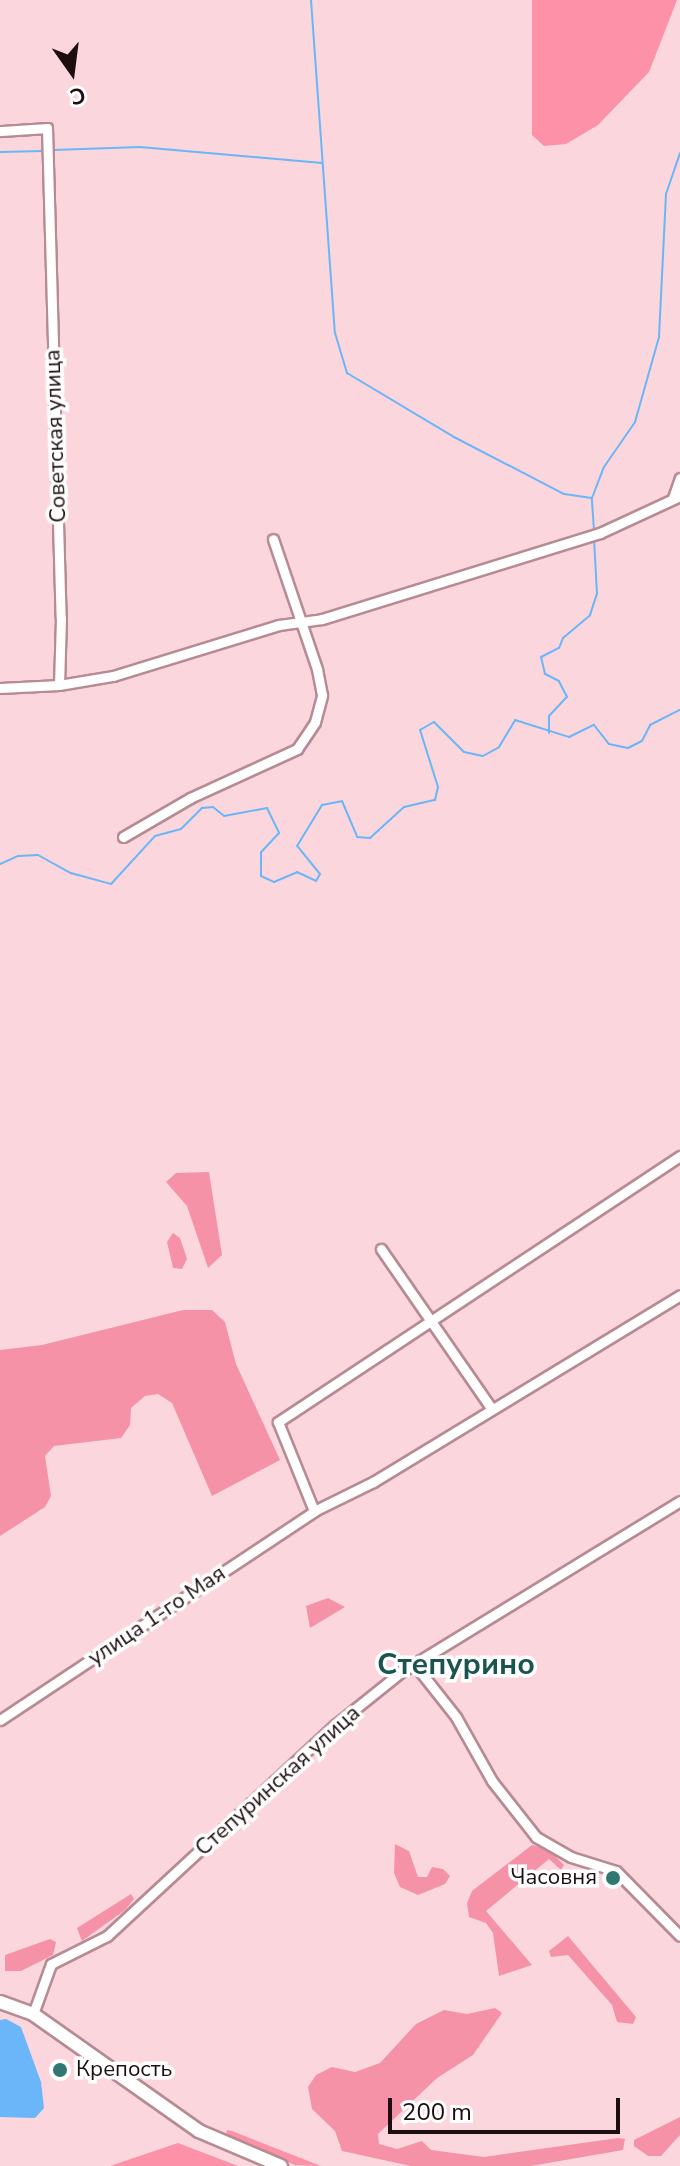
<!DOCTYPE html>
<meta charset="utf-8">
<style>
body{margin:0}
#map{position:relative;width:680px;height:2166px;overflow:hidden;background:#fcd6dd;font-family:"Nunito Sans",sans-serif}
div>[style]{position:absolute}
.green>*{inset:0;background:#fc91a8}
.forest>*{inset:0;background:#f692a7}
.water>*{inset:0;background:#6ab6f8}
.stream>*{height:2px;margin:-1px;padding:0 1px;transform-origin:1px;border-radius:1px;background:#6ab6f8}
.roads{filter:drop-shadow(2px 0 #b78b93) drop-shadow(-2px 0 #b78b93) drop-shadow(0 2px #b78b93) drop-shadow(0 -2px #b78b93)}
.street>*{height:9px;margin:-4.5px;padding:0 4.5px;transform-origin:4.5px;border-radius:4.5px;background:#fff}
.secondary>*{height:12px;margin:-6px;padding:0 6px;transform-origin:6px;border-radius:6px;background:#fff}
.dots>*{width:22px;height:22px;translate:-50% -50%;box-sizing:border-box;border:4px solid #fff;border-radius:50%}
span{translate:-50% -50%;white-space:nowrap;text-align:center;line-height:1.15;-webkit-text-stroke:7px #fff;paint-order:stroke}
.street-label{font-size:22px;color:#1d0e11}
.poi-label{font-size:22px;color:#1d0e11}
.right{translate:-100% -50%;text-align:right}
.left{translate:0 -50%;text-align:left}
.district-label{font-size:30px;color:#19544f;font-weight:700}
.north{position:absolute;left:32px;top:32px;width:80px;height:80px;-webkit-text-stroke:6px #fff;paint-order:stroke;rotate:166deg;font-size:22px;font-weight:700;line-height:32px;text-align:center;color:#1d0e11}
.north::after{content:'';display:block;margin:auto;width:28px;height:36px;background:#1d0e11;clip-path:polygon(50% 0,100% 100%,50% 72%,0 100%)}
.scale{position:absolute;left:388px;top:2098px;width:232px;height:36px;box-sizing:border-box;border:4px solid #1d0e11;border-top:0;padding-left:10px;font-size:24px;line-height:28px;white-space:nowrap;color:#1d0e11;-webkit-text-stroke:6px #fff;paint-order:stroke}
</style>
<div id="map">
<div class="green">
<div style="clip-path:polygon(532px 0,677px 0,649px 72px,598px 125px,566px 144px,544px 146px,532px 135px)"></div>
<div style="clip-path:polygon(227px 2130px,232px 2131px,321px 2166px,295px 2165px,226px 2135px)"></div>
<div style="clip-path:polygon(178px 2143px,238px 2166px,110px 2166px)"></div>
</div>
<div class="forest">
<div style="clip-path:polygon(209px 1172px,222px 1255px,208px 1268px,187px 1206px,166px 1182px,176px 1173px)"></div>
<div style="clip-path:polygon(173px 1233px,180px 1238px,187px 1259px,182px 1269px,173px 1268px,167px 1242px)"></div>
<div style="clip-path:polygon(183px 1310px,212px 1310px,225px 1322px,236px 1364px,280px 1460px,212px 1496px,172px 1403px,158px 1394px,145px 1396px,131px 1408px,130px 1425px,121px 1438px,54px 1446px,45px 1456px,51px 1496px,45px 1507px,0 1536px,0 1350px,42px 1345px)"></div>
<div style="clip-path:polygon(328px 1598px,345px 1607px,310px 1628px,306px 1606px)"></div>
<div style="clip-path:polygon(395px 1844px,409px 1851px,418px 1877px,427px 1877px,432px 1867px,443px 1869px,450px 1876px,445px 1884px,418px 1895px,400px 1887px,394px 1873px)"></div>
<div style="clip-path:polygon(532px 1845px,548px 1849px,564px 1865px,561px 1870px,549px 1859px,486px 1911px,532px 1965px,499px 1976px,493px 1933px,486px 1923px,469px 1917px,467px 1903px,472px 1891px)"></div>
<div style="clip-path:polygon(131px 1894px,134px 1899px,125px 1910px,82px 1941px,77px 1928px)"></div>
<div style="clip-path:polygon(568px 1936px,636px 2017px,633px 2024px,617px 2022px,612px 2005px,568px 1955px,551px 1957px,549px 1951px)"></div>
<div style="clip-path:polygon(50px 1939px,56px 1942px,53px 1955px,21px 1971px,5px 1971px,5px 1955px)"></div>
<div style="clip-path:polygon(495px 2008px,502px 2013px,473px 2055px,437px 2078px,378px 2134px,379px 2144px,397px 2149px,422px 2141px,431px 2150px,484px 2157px,618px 2138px,625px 2139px,623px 2150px,531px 2166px,411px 2166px,342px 2151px,335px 2131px,312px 2109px,308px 2087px,316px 2075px,332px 2067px,355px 2072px,380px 2063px,416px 2024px,444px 2010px,467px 2014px)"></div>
<div style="clip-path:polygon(680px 2117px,680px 2135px,661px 2156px,648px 2156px,634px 2146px,634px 2140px)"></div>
</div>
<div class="water">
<div style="clip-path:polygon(6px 2019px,21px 2027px,41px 2082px,44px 2108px,35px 2118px,0 2117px,0 2020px)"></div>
</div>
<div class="stream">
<div style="left:311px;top:0;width:334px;rotate:85.9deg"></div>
<div style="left:335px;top:333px;width:42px;rotate:73.3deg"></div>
<div style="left:347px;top:373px;width:125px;rotate:30.9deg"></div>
<div style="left:454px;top:437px;width:124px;rotate:27.4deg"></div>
<div style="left:564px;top:494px;width:28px;rotate:8deg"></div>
<div style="left:53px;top:150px;width:87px;rotate:-2deg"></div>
<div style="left:140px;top:147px;width:183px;rotate:5deg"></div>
<div style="left:0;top:152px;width:43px;rotate:-1.3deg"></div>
<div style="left:594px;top:530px;width:32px;rotate:-94deg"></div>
<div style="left:592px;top:498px;width:33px;rotate:-69deg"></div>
<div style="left:604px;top:467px;width:55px;rotate:-55.4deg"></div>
<div style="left:635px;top:422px;width:88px;rotate:-74.2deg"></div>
<div style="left:659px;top:337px;width:143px;rotate:-87.2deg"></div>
<div style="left:666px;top:194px;width:43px;rotate:-71.1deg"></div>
<div style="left:549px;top:733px;width:17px;rotate:-90deg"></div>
<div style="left:549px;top:716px;width:26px;rotate:-47deg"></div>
<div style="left:567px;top:697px;width:18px;rotate:-117deg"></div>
<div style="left:559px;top:681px;width:16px;rotate:-153deg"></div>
<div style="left:545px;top:674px;width:17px;rotate:-103deg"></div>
<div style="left:541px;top:657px;width:20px;rotate:-27deg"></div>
<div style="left:559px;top:648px;width:11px;rotate:-68deg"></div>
<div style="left:563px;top:638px;width:35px;rotate:-40deg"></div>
<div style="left:590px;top:615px;width:22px;rotate:-72deg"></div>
<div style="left:597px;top:594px;width:55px;rotate:-93.1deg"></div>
<div style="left:0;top:864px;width:20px;rotate:-24deg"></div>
<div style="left:18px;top:856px;width:20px;rotate:-3deg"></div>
<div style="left:38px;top:855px;width:38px;rotate:29deg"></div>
<div style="left:71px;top:873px;width:41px;rotate:15.4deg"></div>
<div style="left:111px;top:884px;width:65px;rotate:-47.5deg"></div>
<div style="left:155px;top:836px;width:27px;rotate:-15deg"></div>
<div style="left:181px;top:829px;width:30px;rotate:-45deg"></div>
<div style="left:202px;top:808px;width:11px;rotate:-5deg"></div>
<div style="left:213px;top:807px;width:14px;rotate:39deg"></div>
<div style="left:224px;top:816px;width:44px;rotate:-10.5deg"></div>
<div style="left:267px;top:808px;width:28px;rotate:64deg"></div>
<div style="left:279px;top:833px;width:26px;rotate:133deg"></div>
<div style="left:261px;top:852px;width:24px;rotate:90deg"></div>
<div style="left:261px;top:876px;width:14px;rotate:25deg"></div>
<div style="left:274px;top:882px;width:25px;rotate:-23deg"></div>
<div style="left:297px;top:872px;width:21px;rotate:25deg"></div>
<div style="left:316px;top:881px;width:8px;rotate:-60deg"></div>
<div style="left:320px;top:874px;width:36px;rotate:-129deg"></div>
<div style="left:297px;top:846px;width:48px;rotate:-58.6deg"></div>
<div style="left:322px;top:805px;width:20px;rotate:-11deg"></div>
<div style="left:342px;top:801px;width:39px;rotate:67deg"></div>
<div style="left:357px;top:837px;width:13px;rotate:4deg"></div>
<div style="left:370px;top:838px;width:46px;rotate:-42.4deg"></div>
<div style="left:404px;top:807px;width:32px;rotate:-13deg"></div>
<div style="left:435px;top:800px;width:13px;rotate:-77deg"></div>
<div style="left:438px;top:787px;width:60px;rotate:-107.5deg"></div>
<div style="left:420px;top:730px;width:16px;rotate:-30deg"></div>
<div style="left:434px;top:722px;width:42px;rotate:45deg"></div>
<div style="left:464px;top:752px;width:19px;rotate:12deg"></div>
<div style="left:483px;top:756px;width:18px;rotate:-29deg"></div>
<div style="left:499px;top:747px;width:31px;rotate:-59deg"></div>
<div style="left:515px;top:720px;width:57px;rotate:17.5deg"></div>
<div style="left:569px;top:737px;width:28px;rotate:-26deg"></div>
<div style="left:594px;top:725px;width:24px;rotate:52deg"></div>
<div style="left:609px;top:744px;width:19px;rotate:12deg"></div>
<div style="left:628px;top:748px;width:16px;rotate:-27deg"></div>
<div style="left:642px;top:741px;width:18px;rotate:-63deg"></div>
<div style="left:650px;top:725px;width:34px;rotate:-27deg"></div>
</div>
<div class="roads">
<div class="street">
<div style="left:0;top:131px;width:47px;rotate:-3.7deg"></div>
<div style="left:47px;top:128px;width:490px;rotate:88.4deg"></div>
<div style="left:61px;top:618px;width:67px;rotate:91.7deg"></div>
<div style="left:59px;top:685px;width:59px;rotate:177.1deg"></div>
<div style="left:673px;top:498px;width:21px;rotate:-71deg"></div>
<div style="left:59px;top:685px;width:55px;rotate:-9.5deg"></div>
<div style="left:113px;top:676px;width:174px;rotate:-17.1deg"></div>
<div style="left:279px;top:625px;width:43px;rotate:-7.9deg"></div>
<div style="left:322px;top:619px;width:291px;rotate:-17.2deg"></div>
<div style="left:600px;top:533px;width:88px;rotate:-24.8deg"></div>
<div style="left:123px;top:837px;width:78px;rotate:-30.2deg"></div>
<div style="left:190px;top:798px;width:118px;rotate:-24.6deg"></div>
<div style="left:297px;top:749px;width:32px;rotate:-56deg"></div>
<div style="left:315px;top:722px;width:28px;rotate:-75deg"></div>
<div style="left:322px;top:695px;width:26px;rotate:-101deg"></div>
<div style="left:317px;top:669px;width:137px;rotate:-108.7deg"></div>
<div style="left:381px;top:1249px;width:193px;rotate:55.3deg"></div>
<div style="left:314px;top:1511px;width:96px;rotate:-112deg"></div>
<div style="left:278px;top:1422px;width:482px;rotate:-33.5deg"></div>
<div style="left:415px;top:1665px;width:66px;rotate:51.7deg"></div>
<div style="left:456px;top:1717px;width:73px;rotate:60.6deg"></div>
<div style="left:492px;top:1781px;width:71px;rotate:51.8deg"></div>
<div style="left:536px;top:1837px;width:40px;rotate:29.7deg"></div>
<div style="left:571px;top:1857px;width:47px;rotate:17.3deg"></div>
<div style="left:616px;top:1871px;width:91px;rotate:45.4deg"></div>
<div style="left:0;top:1720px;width:377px;rotate:-33.6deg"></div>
<div style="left:314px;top:1511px;width:66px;rotate:-26.2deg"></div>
<div style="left:373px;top:1482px;width:359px;rotate:-31.3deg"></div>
<div style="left:33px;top:2014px;width:53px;rotate:-70.2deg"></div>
<div style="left:51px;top:1964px;width:63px;rotate:-26.6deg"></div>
<div style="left:107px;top:1936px;width:311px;rotate:-42.8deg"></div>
<div style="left:335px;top:1725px;width:85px;rotate:-38.8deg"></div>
<div style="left:401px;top:1672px;width:327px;rotate:-31.5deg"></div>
</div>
<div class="secondary">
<div style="left:0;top:2002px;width:35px;rotate:20deg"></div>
<div style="left:33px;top:2014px;width:203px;rotate:35.2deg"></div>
<div style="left:199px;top:2131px;width:89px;rotate:23.1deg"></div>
</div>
</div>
<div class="dots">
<div style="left:613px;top:1878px;background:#307871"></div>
<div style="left:60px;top:2070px;background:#307871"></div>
</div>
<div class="street-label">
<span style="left:56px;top:436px;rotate:-92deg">Советская улица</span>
<span style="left:157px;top:1616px;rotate:-34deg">улица 1-го Мая</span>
<span style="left:278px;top:1781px;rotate:-42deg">Степуринская улица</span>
</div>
<div class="poi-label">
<span class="right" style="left:597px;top:1878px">Часовня</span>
<span class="left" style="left:76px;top:2070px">Крепость</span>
</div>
<div class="district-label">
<span style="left:456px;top:1665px">Степурино</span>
</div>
<div class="north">С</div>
<div class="scale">200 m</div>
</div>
